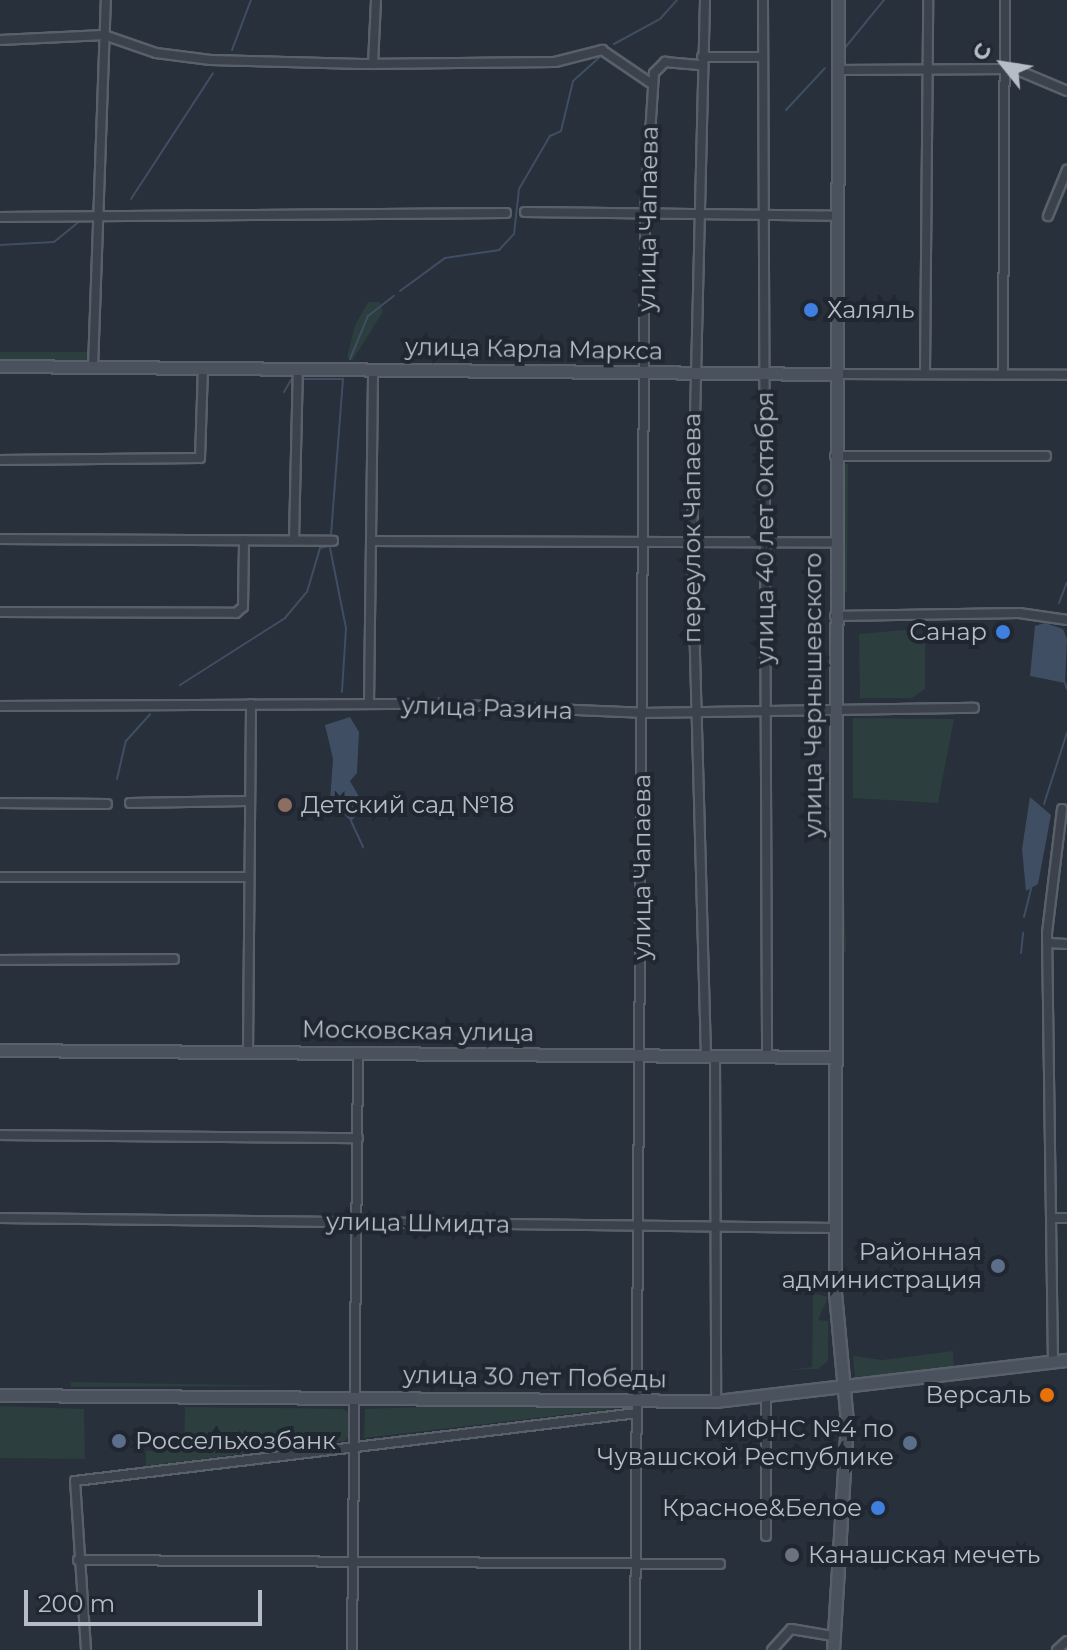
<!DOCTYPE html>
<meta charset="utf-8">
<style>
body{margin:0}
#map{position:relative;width:1067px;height:1650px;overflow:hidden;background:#27303b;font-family:Montserrat,sans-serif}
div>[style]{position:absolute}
.green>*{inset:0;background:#2c3e3e}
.water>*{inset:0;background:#3f4e62}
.stream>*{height:2px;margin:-1px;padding:0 1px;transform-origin:1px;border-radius:1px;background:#3f4e62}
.roads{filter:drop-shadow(2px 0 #59606a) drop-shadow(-2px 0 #59606a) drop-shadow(0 2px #59606a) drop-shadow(0 -2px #59606a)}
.street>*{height:8px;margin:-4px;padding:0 4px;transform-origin:4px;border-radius:4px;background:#3b424c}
.secondary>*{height:11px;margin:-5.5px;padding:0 5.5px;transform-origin:5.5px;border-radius:5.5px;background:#4a525e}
.dots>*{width:22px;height:22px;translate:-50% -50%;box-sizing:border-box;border:4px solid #202731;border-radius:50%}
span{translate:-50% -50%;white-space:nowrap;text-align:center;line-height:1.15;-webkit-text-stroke:8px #202731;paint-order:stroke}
.street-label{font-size:24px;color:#b7bdc7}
.poi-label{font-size:24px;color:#b7bdc7}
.left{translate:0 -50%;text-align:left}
.right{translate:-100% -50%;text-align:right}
.north{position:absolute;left:963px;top:24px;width:80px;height:80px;-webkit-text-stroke:6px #202731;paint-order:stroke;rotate:300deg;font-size:22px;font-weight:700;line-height:32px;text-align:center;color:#b7bdc7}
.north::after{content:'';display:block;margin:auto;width:28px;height:36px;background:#b7bdc7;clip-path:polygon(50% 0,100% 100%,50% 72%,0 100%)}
.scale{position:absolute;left:24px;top:1590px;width:238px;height:36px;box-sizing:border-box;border:4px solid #b7bdc7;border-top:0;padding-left:10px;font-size:24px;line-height:28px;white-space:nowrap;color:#b7bdc7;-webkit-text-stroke:6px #202731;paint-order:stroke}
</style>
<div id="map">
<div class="green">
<div style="clip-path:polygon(368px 302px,380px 302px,383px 312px,352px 361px,347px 357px,355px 325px)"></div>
<div style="clip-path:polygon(0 352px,90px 352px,89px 363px,0 362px)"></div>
<div style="clip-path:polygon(848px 464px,847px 592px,841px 592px,843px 465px)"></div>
<div style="clip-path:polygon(915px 629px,925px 642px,925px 689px,912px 698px,860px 698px,859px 634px)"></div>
<div style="clip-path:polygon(853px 718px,954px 719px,938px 803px,853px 798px)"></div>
<div style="clip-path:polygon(842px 813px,846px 952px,840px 953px)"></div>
<div style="clip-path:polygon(813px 1293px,828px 1297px,818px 1320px,828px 1321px,828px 1361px,818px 1369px,789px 1370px,812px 1367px)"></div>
<div style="clip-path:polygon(953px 1351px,954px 1369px,855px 1377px,853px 1356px,882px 1360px)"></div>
<div style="clip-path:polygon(71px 1382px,297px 1386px,71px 1387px)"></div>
<div style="clip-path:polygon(539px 1403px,629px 1407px,364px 1438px,365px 1409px)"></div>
<div style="clip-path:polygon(0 1406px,84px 1409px,85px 1459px,0 1458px)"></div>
<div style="clip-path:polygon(185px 1407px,343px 1409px,351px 1415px,351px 1433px,345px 1441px,146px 1466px,146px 1451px,184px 1449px)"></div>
</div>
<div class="water">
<div style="clip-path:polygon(1045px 623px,1063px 629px,1067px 639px,1065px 683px,1030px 676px,1035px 626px)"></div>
<div style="clip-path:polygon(350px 717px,359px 732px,357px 773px,350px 781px,365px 807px,351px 821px,330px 801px,333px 759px,325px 725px)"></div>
<div style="clip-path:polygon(1030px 797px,1051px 815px,1038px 884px,1026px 891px,1022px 849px)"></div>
</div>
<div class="stream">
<div style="left:614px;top:44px;width:52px;rotate:-28.5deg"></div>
<div style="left:660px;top:19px;width:25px;rotate:-48deg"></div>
<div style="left:844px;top:49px;width:63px;rotate:-50.8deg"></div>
<div style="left:232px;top:50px;width:53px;rotate:-69.2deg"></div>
<div style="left:786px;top:110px;width:57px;rotate:-47.1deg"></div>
<div style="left:131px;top:199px;width:150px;rotate:-56.9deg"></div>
<div style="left:0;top:245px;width:54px;rotate:-3.2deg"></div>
<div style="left:54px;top:242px;width:36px;rotate:-39deg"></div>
<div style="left:400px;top:291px;width:56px;rotate:-36.3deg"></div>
<div style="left:445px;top:258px;width:55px;rotate:-8.4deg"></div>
<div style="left:499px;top:250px;width:22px;rotate:-47deg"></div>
<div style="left:514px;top:234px;width:45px;rotate:-83.7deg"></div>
<div style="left:519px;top:189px;width:61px;rotate:-59.7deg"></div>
<div style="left:550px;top:136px;width:12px;rotate:-24deg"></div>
<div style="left:561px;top:131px;width:51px;rotate:-76.5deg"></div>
<div style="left:573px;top:81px;width:36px;rotate:-42deg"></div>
<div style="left:350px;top:359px;width:47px;rotate:-67.3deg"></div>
<div style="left:368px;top:316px;width:33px;rotate:-38deg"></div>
<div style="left:303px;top:379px;width:40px"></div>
<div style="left:343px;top:379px;width:155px;rotate:94.4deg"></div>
<div style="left:284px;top:392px;width:14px;rotate:-60deg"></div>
<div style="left:330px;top:548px;width:82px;rotate:78.7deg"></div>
<div style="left:346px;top:628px;width:64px;rotate:93.6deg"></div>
<div style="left:1059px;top:603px;width:22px;rotate:-69deg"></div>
<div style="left:1065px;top:683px;width:6px;rotate:72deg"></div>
<div style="left:180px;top:685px;width:125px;rotate:-32.5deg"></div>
<div style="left:285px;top:618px;width:34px;rotate:-50deg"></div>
<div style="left:307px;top:592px;width:46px;rotate:-73.5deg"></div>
<div style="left:320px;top:548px;width:10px;rotate:-11deg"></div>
<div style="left:117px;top:779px;width:39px;rotate:-77deg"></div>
<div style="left:126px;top:741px;width:36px;rotate:-48deg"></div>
<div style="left:1044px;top:804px;width:75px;rotate:-72.1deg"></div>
<div style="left:351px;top:821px;width:29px;rotate:65deg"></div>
<div style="left:1024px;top:917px;width:30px;rotate:-76deg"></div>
<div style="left:1021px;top:953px;width:20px;rotate:-84deg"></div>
</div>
<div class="roads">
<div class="street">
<div style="left:705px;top:0;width:545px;rotate:91.37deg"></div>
<div style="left:692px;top:545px;width:510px;rotate:88.43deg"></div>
<div style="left:763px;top:0;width:1056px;rotate:89.78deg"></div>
<div style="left:0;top:40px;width:104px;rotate:-2.8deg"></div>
<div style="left:104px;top:35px;width:55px;rotate:19.1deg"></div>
<div style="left:156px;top:53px;width:55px;rotate:7.3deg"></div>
<div style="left:211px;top:60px;width:151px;rotate:1.5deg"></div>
<div style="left:362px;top:64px;width:193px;rotate:-0.6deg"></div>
<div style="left:555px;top:62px;width:49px;rotate:-14.3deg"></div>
<div style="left:602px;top:50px;width:60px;rotate:34.2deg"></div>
<div style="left:702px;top:57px;width:61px"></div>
<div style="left:373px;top:64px;width:64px;rotate:-87.3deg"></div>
<div style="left:837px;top:70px;width:178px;rotate:-0.3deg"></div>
<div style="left:1015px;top:69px;width:56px;rotate:22.9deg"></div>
<div style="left:525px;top:212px;width:314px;rotate:0.7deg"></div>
<div style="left:1048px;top:216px;width:50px;rotate:-67.6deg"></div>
<div style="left:0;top:217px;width:506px;rotate:-0.45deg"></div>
<div style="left:93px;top:368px;width:368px;rotate:-88deg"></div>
<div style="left:925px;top:372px;width:372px;rotate:-89.5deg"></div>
<div style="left:837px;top:374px;width:230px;rotate:0.2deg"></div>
<div style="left:1003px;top:374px;width:374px;rotate:-89.7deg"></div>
<div style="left:835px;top:456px;width:211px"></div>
<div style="left:0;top:460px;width:200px;rotate:-0.6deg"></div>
<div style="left:200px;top:458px;width:90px;rotate:-88.1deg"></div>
<div style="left:0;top:539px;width:333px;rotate:0.3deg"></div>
<div style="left:294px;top:540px;width:171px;rotate:-88.7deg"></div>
<div style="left:372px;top:541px;width:463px;rotate:0.2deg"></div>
<div style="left:0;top:612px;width:236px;rotate:0.2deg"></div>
<div style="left:236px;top:613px;width:9px;rotate:-41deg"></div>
<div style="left:243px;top:607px;width:67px;rotate:-89.1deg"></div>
<div style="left:835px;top:616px;width:184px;rotate:-0.9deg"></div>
<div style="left:1019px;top:613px;width:49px;rotate:8.3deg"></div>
<div style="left:369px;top:704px;width:335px;rotate:-89.3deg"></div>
<div style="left:0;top:706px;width:439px;rotate:-0.3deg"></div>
<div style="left:439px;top:704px;width:203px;rotate:2.5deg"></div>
<div style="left:642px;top:713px;width:332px;rotate:-0.9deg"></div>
<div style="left:0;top:803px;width:107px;rotate:0.5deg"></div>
<div style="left:130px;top:803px;width:117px;rotate:-1deg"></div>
<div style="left:0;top:877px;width:248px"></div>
<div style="left:1048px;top:943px;width:19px;rotate:3deg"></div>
<div style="left:0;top:960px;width:174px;rotate:-0.3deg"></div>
<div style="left:248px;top:1052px;width:348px;rotate:-89.5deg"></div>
<div style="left:715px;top:1056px;width:345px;rotate:89.8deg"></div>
<div style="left:0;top:1135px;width:358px;rotate:0.5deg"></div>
<div style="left:0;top:1218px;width:835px;rotate:0.69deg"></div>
<div style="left:1051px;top:1218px;width:16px"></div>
<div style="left:1053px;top:1362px;width:429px;rotate:-90.8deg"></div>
<div style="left:1047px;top:933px;width:125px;rotate:-83.1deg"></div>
<div style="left:766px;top:1536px;width:137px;rotate:-90deg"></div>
<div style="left:78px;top:1560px;width:642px;rotate:0.36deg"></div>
<div style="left:86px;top:1650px;width:169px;rotate:-93.7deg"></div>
<div style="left:75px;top:1481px;width:566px;rotate:-6.9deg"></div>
<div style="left:352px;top:1650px;width:597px;rotate:-89.42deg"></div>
<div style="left:635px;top:1650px;width:1438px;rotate:-89.6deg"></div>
<div style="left:645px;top:212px;width:139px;rotate:-86.3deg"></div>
<div style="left:654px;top:73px;width:16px;rotate:-45deg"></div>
<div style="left:665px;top:62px;width:37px;rotate:5deg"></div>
<div style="left:772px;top:1650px;width:28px;rotate:-48deg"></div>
<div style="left:791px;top:1629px;width:43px;rotate:9.5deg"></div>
<div style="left:1057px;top:1650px;width:13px;rotate:-42deg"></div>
</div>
<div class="secondary">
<div style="left:0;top:366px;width:837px;rotate:0.55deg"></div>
<div style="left:0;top:1050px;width:835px;rotate:0.48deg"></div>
<div style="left:0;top:1395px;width:716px;rotate:0.48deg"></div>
<div style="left:716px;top:1401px;width:353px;rotate:-6.7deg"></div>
<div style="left:833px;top:1650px;width:228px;rotate:-86.5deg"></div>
<div style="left:847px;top:1422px;width:130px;rotate:-95.3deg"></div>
<div style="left:835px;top:1293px;width:1293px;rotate:-89.87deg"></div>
</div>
</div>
<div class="dots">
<div style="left:811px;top:310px;background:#3f7fe0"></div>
<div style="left:1003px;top:632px;background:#3f7fe0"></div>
<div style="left:285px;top:805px;background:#8d6e63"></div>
<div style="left:998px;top:1266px;background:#5c6f8a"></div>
<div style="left:1047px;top:1395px;background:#e8710a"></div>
<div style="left:119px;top:1441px;background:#5c6f8a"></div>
<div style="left:910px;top:1443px;background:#5c6f8a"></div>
<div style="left:878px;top:1508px;background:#3f7fe0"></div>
<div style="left:792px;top:1555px;background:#6b7280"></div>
</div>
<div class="street-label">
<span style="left:648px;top:219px;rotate:-89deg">улица Чапаева</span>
<span style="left:534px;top:349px;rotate:1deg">улица Карла Маркса</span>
<span style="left:692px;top:528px;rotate:-90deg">переулок Чапаева</span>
<span style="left:765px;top:528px;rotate:-90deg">улица 40 лет Октября</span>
<span style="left:813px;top:695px;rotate:-90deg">улица Чернышевского</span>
<span style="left:487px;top:708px;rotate:2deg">улица Разина</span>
<span style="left:642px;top:867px;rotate:-90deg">улица Чапаева</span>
<span style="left:418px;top:1031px;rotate:1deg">Московская улица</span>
<span style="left:418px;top:1223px;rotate:1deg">улица Шмидта</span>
<span style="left:535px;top:1377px;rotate:1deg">улица 30 лет Победы</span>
</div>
<div class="poi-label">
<span class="left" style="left:827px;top:310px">Халяль</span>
<span class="right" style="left:987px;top:632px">Санар</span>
<span class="left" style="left:301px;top:805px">Детский сад №18</span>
<span class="right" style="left:982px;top:1266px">Районная<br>администрация</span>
<span class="right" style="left:1031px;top:1395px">Версаль</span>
<span class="right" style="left:894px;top:1443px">МИФНС №4 по<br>Чувашской Республике</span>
<span class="left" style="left:135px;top:1441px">Россельхозбанк</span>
<span class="right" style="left:862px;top:1508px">Красное&amp;Белое</span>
<span class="left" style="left:808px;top:1555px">Канашская мечеть</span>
</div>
<div class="north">С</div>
<div class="scale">200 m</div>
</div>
